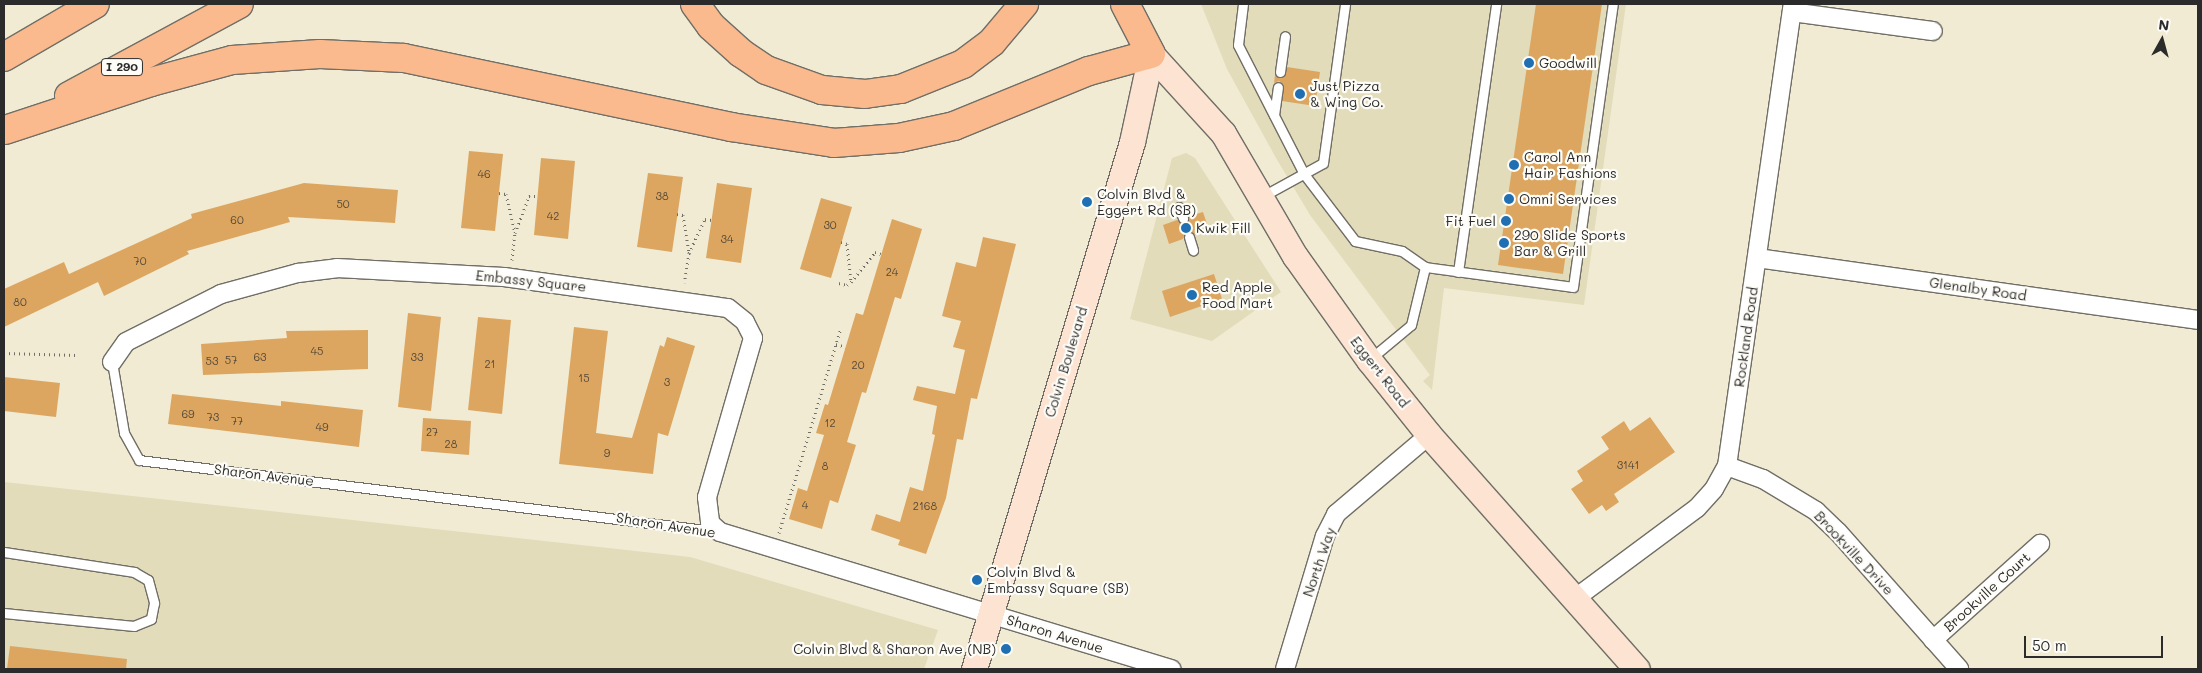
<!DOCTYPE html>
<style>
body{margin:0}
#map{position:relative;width:2202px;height:673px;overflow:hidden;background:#f1ebd3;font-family:Mali,sans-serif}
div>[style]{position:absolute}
.built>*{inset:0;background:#e2dcba}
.building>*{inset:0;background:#dca661}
.path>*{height:3px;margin-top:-1.5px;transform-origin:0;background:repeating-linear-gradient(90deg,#706e66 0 1px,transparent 0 5px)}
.roads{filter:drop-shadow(1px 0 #706e66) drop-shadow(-1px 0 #706e66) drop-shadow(0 1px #706e66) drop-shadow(0 -1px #706e66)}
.lane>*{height:9px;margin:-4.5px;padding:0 4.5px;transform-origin:4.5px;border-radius:4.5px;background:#fff}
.street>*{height:18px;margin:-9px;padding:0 9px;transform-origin:9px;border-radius:9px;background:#fff}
.secondary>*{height:25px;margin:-12.5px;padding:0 12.5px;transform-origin:12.5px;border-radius:12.5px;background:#fde3d1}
.primary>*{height:28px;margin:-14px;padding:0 14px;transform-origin:14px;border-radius:14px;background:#fbba8d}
.highway>*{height:28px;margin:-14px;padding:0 14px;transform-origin:14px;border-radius:14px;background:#fbba8d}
.dots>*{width:14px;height:14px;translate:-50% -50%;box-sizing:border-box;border:2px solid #fdfcf7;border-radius:50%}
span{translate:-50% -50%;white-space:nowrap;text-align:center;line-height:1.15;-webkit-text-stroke:4.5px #fdfcf7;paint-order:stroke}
.number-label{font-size:11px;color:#574a38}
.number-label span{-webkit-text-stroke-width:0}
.shield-label span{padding:1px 4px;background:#fdfcf7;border:1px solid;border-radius:4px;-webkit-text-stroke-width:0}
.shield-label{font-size:12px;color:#2b2b2b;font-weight:700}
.poi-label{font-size:14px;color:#2b2b2b}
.left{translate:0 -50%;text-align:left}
.right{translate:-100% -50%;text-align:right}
.street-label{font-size:14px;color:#2b2b2b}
.frame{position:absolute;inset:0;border:5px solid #2b2b2b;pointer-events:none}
.north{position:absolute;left:2137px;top:15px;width:50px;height:50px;-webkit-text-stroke:4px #fdfcf7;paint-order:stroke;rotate:7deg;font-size:14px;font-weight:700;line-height:20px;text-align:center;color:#2b2b2b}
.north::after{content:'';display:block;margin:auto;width:18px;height:22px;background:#2b2b2b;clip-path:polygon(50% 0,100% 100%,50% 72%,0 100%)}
.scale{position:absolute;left:2024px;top:636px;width:139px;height:22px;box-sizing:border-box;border:2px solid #2b2b2b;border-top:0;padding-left:6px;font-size:15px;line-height:18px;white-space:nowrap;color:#2b2b2b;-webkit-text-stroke:4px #fdfcf7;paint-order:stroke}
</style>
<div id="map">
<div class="built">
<div style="clip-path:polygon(1201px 4px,1626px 4px,1584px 305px,1444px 288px,1432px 390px,1423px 381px,1430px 375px,1310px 215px,1276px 158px,1227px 69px)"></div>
<div style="clip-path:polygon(1186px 153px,1195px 158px,1281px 292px,1212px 341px,1130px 319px,1172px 158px)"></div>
<div style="clip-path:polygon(4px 482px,690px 557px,938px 630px,924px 669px,4px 669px)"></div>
</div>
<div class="building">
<div style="clip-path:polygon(1536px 4px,1602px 4px,1563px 274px,1498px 265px)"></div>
<div style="clip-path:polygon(1287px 67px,1320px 72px,1315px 106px,1282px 101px,1284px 85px,1279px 81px,1274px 83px,1275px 75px,1283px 78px)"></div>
<div style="clip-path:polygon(469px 151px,503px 154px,495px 231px,461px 228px)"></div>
<div style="clip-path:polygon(541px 158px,575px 161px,568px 239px,534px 235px)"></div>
<div style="clip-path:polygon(648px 173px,683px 177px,672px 252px,637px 247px)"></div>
<div style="clip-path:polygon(304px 183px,398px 190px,395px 223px,288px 217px,290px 222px,187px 251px,189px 254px,104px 296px,98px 282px,4px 327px,4px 289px,64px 262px,69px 274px,192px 218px,191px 214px)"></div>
<div style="clip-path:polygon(717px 183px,752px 188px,741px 263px,706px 258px)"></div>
<div style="clip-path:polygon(821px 198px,852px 207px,831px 278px,800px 269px)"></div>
<div style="clip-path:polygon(1203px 212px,1209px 230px,1195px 235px,1187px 231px,1183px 239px,1169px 244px,1163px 225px,1177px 220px,1185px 224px,1189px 216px)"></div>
<div style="clip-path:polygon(892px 219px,922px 229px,901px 299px,895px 297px,866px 393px,862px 392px,847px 442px,856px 445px,838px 503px,830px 500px,822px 529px,789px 519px,798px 488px,807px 491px,824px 435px,816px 433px,825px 404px,828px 405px,856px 313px,863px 315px)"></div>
<div style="clip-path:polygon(983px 237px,1016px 244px,977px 399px,971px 398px,963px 440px,957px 439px,946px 498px,926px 554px,898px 545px,900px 540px,871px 530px,876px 514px,900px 522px,910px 487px,923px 491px,935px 435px,932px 434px,937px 406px,913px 400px,917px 386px,955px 394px,965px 350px,953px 347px,961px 321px,942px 316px,956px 262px,976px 267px)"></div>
<div style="clip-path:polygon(1214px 274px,1222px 299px,1170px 317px,1162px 291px)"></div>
<div style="clip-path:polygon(408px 313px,441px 317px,431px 411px,398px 407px)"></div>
<div style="clip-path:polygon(478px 317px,511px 320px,502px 414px,468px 410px)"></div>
<div style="clip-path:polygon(574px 327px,608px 331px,596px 433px,632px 438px,660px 345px,664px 347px,667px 337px,695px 346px,668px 436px,658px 433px,653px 474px,559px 464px)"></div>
<div style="clip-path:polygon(368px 330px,368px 369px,203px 375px,201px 344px,287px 338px,286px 331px)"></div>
<div style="clip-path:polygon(4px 377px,60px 383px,56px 417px,4px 411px)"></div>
<div style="clip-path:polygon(172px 394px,281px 406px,281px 401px,363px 410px,359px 447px,168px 424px)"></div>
<div style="clip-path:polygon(1650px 417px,1675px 452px,1614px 494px,1619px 502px,1606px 511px,1602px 505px,1589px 514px,1571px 489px,1583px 481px,1577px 471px,1609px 449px,1601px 437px,1624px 421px,1630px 431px)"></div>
<div style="clip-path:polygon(423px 418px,471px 421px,469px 455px,421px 451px)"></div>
<div style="clip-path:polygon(10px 646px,127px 659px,126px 669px,7px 669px)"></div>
</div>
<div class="path">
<div style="left:499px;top:193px;width:7px;rotate:8deg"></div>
<div style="left:506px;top:194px;width:39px;rotate:77deg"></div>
<div style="left:677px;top:214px;width:6px;rotate:9deg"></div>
<div style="left:683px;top:215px;width:38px;rotate:81deg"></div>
<div style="left:689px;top:253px;width:30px;rotate:99deg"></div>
<div style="left:841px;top:242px;width:6px;rotate:18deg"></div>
<div style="left:847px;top:244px;width:38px;rotate:84deg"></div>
<div style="left:851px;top:282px;width:38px;rotate:-51deg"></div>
<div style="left:875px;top:252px;width:6px;rotate:18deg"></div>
<div style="left:689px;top:253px;width:38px;rotate:-65deg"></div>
<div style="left:705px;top:219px;width:7px;rotate:8deg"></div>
<div style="left:512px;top:260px;width:27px;rotate:-84deg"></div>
<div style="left:515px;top:233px;width:40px;rotate:-69deg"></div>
<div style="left:529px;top:196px;width:8px"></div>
<div style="left:839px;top:283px;width:8px;rotate:14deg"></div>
<div style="left:847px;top:285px;width:5px;rotate:-37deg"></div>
<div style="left:836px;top:344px;width:10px;rotate:17deg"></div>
<div style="left:4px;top:353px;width:73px;rotate:1.6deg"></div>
<div style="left:779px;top:533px;width:214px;rotate:-73.2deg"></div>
</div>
<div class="roads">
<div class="lane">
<div style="left:1243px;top:4px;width:41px;rotate:97deg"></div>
<div style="left:1238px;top:45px;width:145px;rotate:62.9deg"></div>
<div style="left:1304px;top:174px;width:84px;rotate:52.7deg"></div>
<div style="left:1355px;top:241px;width:48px;rotate:12deg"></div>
<div style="left:1402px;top:251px;width:28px;rotate:35deg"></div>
<div style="left:1280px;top:72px;width:36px;rotate:-82deg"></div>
<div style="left:1274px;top:115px;width:28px;rotate:-82deg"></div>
<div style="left:1263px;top:196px;width:68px;rotate:-28.8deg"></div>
<div style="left:1323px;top:163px;width:161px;rotate:-82.1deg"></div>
<div style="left:1179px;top:207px;width:12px;rotate:70deg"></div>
<div style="left:1189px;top:237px;width:14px;rotate:73deg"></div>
<div style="left:1458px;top:272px;width:271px;rotate:-81.9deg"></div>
<div style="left:1370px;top:359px;width:53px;rotate:-39.7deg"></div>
<div style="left:1411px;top:325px;width:60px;rotate:-76.4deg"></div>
<div style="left:1425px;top:267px;width:149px;rotate:7.7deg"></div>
<div style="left:1573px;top:287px;width:286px;rotate:-82deg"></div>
<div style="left:112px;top:362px;width:72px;rotate:80.4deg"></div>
<div style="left:124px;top:433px;width:31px;rotate:61deg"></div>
<div style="left:139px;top:460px;width:579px;rotate:7.04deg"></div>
<div style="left:4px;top:552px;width:132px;rotate:8.7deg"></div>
<div style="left:134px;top:572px;width:16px;rotate:30deg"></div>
<div style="left:148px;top:580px;width:24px;rotate:75deg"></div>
<div style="left:154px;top:603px;width:16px;rotate:101deg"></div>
<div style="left:151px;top:619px;width:18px;rotate:158deg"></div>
<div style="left:134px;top:626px;width:131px;rotate:-174.3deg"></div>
</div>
<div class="street">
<div style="left:1792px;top:12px;width:142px;rotate:7.7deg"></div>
<div style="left:1757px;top:258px;width:445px;rotate:8deg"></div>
<div style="left:112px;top:362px;width:24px;rotate:-55deg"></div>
<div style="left:126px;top:342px;width:106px;rotate:-26.8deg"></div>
<div style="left:221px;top:294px;width:80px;rotate:-15.3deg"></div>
<div style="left:298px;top:273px;width:39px;rotate:-7deg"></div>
<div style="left:337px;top:268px;width:167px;rotate:3.1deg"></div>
<div style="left:504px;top:277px;width:226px;rotate:7.9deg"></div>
<div style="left:728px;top:308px;width:22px;rotate:39deg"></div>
<div style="left:745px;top:322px;width:18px;rotate:63deg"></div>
<div style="left:753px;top:338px;width:166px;rotate:106.1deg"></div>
<div style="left:707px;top:497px;width:26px;rotate:83deg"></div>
<div style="left:710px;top:523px;width:13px;rotate:42deg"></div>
<div style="left:720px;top:532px;width:472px;rotate:16.9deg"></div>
<div style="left:1727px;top:466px;width:38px;rotate:20deg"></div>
<div style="left:1763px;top:479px;width:62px;rotate:31.1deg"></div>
<div style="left:1816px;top:511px;width:30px;rotate:44deg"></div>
<div style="left:1838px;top:532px;width:183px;rotate:48.5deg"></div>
<div style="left:1573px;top:600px;width:154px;rotate:-36.6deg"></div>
<div style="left:1697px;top:508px;width:25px;rotate:-48deg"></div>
<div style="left:1714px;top:489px;width:26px;rotate:-61deg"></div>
<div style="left:1727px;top:466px;width:467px;rotate:-81.9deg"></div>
<div style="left:1933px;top:640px;width:144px;rotate:-41.9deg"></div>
<div style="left:1285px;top:669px;width:139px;rotate:-73.3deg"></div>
<div style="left:1325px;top:536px;width:25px;rotate:-63deg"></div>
<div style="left:1336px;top:514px;width:122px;rotate:-40.3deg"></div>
</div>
<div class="secondary">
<div style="left:1151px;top:54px;width:107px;rotate:47.7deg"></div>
<div style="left:1223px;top:133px;width:143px;rotate:59.7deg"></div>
<div style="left:1295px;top:256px;width:128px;rotate:54.6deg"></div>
<div style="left:1369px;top:360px;width:96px;rotate:51.3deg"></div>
<div style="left:1429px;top:435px;width:313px;rotate:48.4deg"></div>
<div style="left:974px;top:669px;width:550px;rotate:-73.31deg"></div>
<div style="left:1132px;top:142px;width:90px;rotate:-77.8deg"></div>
</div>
<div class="primary">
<div style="left:1125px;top:4px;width:56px;rotate:62.5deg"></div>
</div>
<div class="highway">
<div style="left:695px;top:4px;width:27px;rotate:54deg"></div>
<div style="left:711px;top:26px;width:40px;rotate:42deg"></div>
<div style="left:741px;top:53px;width:30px;rotate:34deg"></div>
<div style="left:766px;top:70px;width:59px;rotate:19.7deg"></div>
<div style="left:822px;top:90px;width:43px;rotate:5.3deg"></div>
<div style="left:865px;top:94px;width:36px;rotate:-8deg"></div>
<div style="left:901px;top:89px;width:67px;rotate:-22deg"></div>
<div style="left:963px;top:64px;width:36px;rotate:-37deg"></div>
<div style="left:992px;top:42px;width:50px;rotate:-49.9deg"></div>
<div style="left:4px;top:57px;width:105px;rotate:-30.2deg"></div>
<div style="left:69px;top:96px;width:193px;rotate:-28.4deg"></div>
<div style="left:5px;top:130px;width:154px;rotate:-18.2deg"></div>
<div style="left:151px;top:82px;width:84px;rotate:-15.2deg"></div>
<div style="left:232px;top:60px;width:88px;rotate:-3.9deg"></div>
<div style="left:320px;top:54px;width:84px;rotate:2.7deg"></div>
<div style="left:404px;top:58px;width:334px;rotate:11.9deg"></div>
<div style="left:731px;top:127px;width:104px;rotate:8.8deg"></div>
<div style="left:834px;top:143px;width:65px;rotate:-4.4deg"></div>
<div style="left:899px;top:138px;width:56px;rotate:-12.3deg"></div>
<div style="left:954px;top:126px;width:146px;rotate:-22.2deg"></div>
<div style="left:1089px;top:71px;width:64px;rotate:-15.3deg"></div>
</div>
</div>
<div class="dots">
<div style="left:1529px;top:63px;background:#1f6fb2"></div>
<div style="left:1300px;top:94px;background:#1f6fb2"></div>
<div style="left:1514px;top:165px;background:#1f6fb2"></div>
<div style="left:1509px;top:199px;background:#1f6fb2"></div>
<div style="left:1087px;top:202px;background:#1f6fb2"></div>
<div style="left:1506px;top:221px;background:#1f6fb2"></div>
<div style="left:1186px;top:228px;background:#1f6fb2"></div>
<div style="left:1504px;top:243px;background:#1f6fb2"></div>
<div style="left:1192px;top:295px;background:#1f6fb2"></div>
<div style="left:977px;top:580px;background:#1f6fb2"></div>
<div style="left:1006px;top:649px;background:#1f6fb2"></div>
</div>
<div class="number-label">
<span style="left:484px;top:174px">46</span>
<span style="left:662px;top:196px">38</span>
<span style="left:343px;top:204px">50</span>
<span style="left:553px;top:216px">42</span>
<span style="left:237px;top:220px">60</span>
<span style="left:830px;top:225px">30</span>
<span style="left:727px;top:239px">34</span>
<span style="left:140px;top:261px">70</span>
<span style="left:892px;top:272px">24</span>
<span style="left:20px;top:302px">80</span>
<span style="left:317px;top:351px">45</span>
<span style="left:260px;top:357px">63</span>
<span style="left:417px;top:357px">33</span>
<span style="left:231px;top:360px">57</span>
<span style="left:212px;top:361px">53</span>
<span style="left:490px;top:364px">21</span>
<span style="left:858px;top:365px">20</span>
<span style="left:584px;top:378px">15</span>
<span style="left:667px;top:382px">3</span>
<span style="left:188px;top:414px">69</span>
<span style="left:213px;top:417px">73</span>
<span style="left:237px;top:421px">77</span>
<span style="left:830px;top:423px">12</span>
<span style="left:322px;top:427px">49</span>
<span style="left:432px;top:432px">27</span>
<span style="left:451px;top:444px">28</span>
<span style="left:607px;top:453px">9</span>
<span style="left:1628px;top:465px">3141</span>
<span style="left:825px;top:466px">8</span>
<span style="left:805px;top:505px">4</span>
<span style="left:925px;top:506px">2168</span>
</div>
<div class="shield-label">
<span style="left:122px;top:67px">I 290</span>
</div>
<div class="poi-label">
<span class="left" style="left:1539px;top:63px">Goodwill</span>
<span class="left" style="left:1310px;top:94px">Just Pizza<br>&amp; Wing Co.</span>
<span class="left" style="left:1524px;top:165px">Carol Ann<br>Hair Fashions</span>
<span class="left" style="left:1097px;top:202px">Colvin Blvd &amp;<br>Eggert Rd (SB)</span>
<span class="left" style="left:1519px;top:199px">Omni Services</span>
<span class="right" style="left:1496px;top:221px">Fit Fuel</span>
<span class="left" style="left:1196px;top:228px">Kwik Fill</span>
<span class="left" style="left:1514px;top:243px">290 Slide Sports<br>Bar &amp; Grill</span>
<span class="left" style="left:1202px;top:295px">Red Apple<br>Food Mart</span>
<span class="left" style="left:987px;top:580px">Colvin Blvd &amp;<br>Embassy Square (SB)</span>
<span class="right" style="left:996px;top:649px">Colvin Blvd &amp; Sharon Ave (NB)</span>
</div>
<div class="street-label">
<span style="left:531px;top:281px;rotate:6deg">Embassy Square</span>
<span style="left:1978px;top:289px;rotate:8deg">Glenalby Road</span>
<span style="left:1746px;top:337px;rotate:-82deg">Rockland Road</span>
<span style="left:1066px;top:362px;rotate:-73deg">Colvin Boulevard</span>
<span style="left:1380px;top:372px;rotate:52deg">Eggert Road</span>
<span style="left:264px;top:475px;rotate:7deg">Sharon Avenue</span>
<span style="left:666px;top:525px;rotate:9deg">Sharon Avenue</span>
<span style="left:1854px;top:553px;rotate:47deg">Brookville Drive</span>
<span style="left:1319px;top:562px;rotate:-71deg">North Way</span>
<span style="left:1987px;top:592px;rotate:-42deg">Brookville Court</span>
<span style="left:1055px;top:634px;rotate:17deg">Sharon Avenue</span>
</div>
<div class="frame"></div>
<div class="north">N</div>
<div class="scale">50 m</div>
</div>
